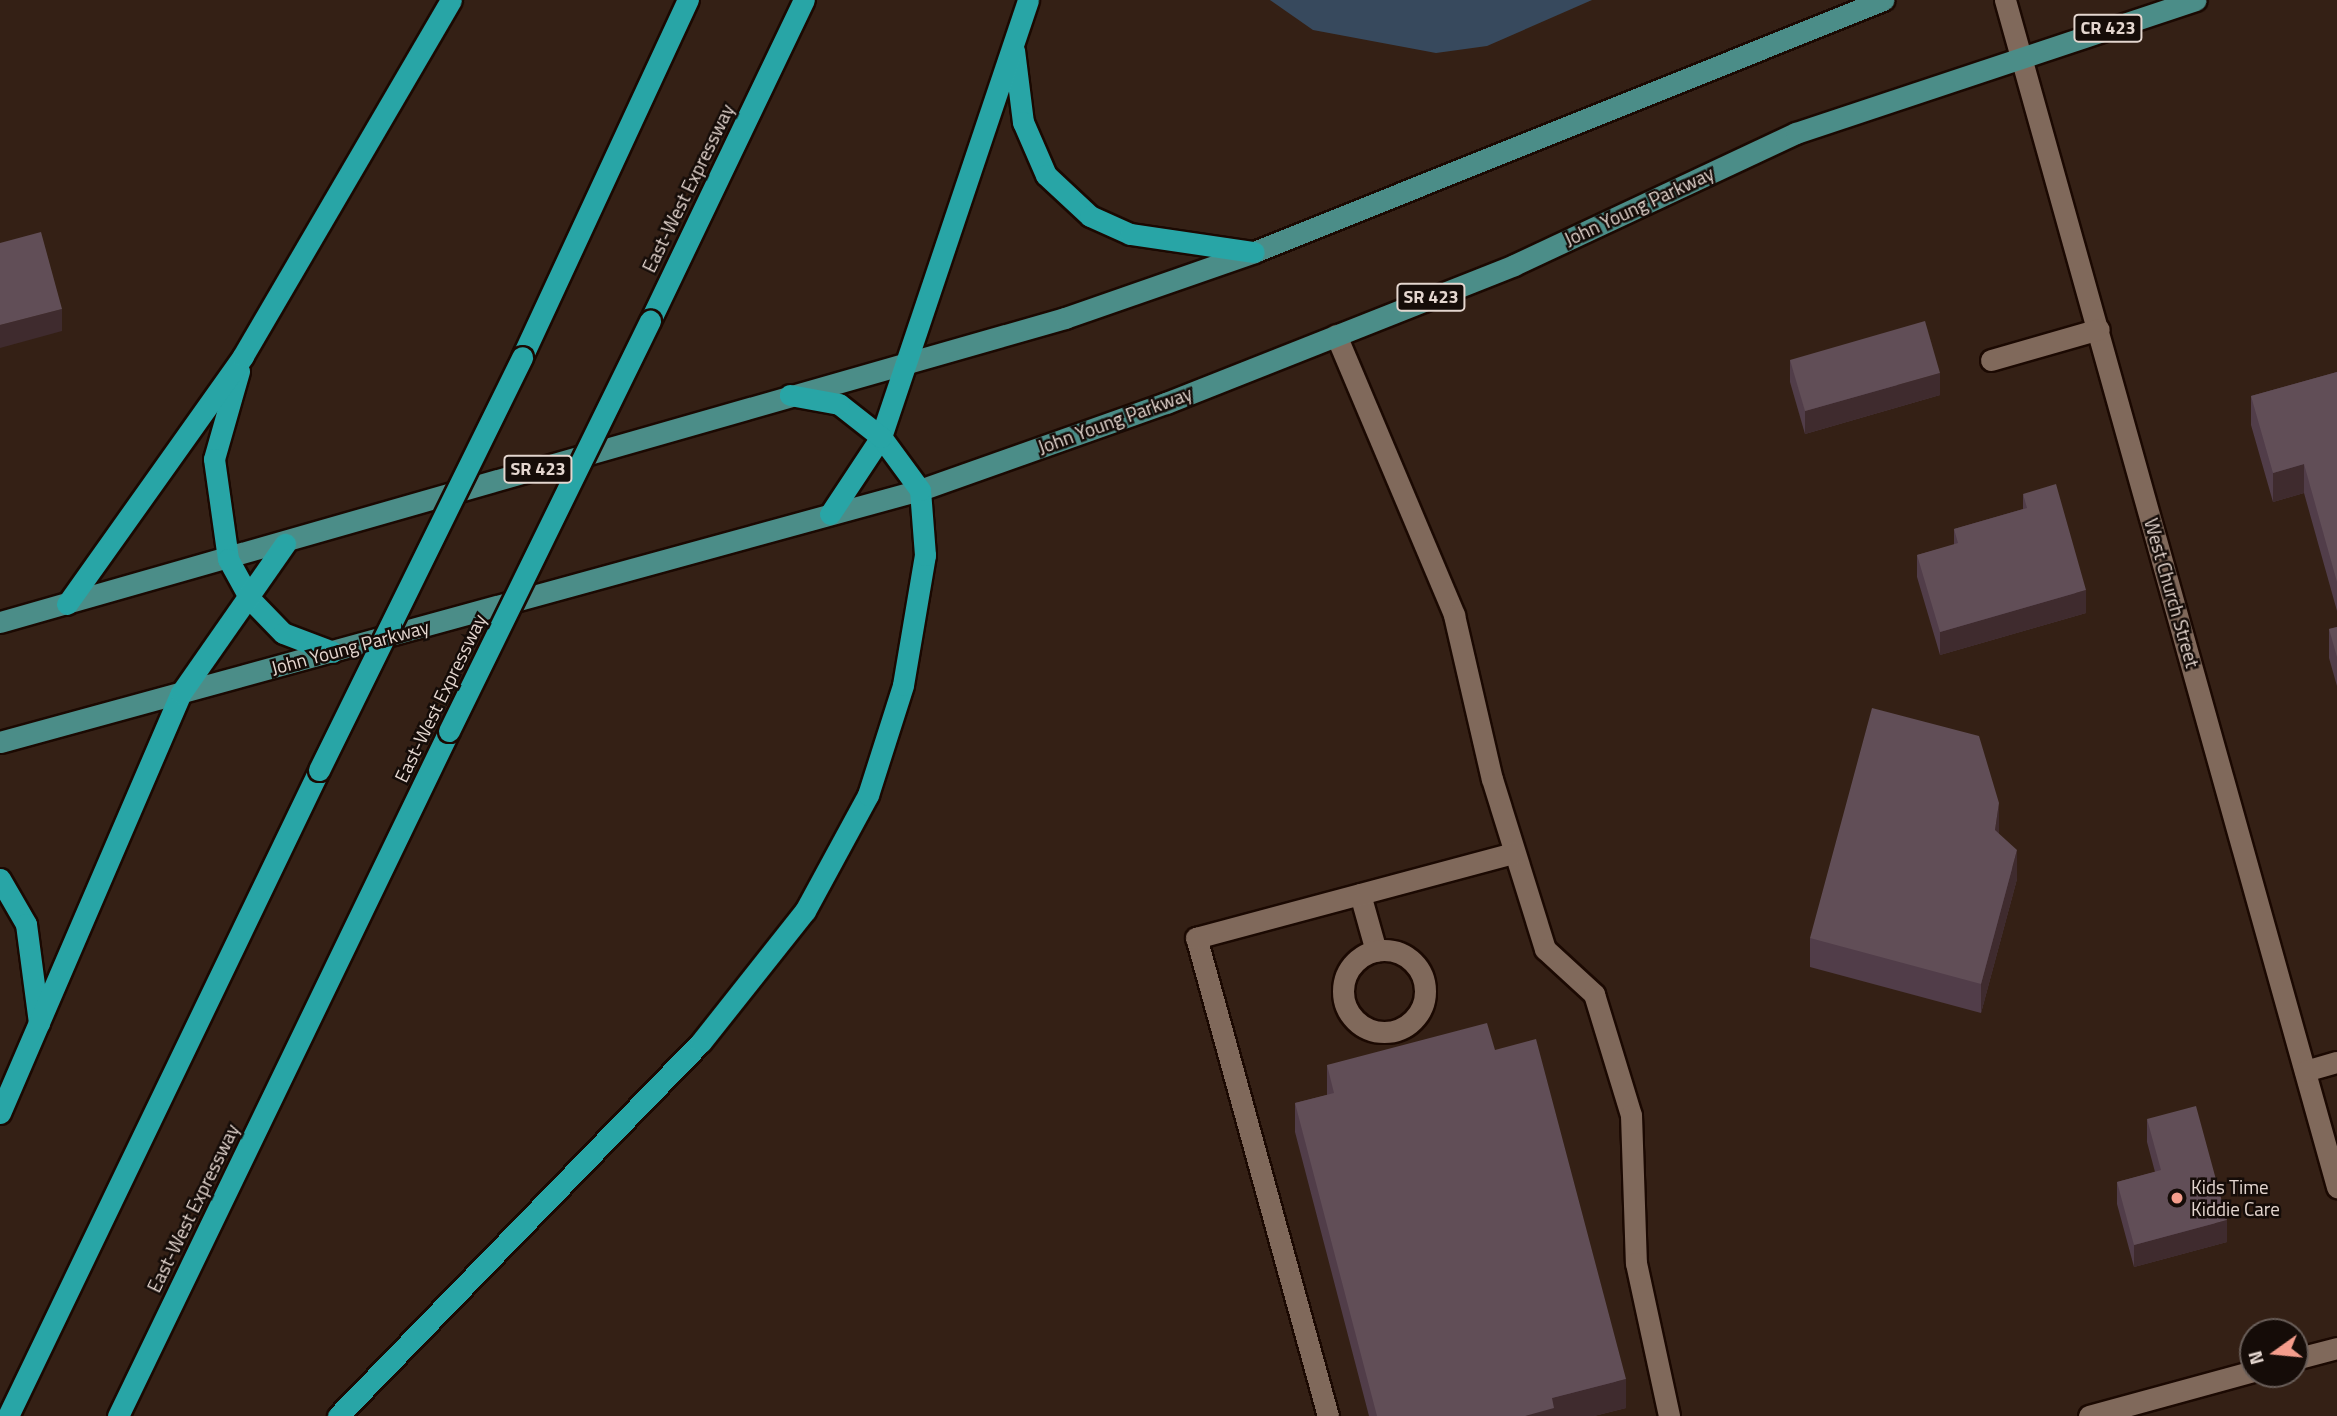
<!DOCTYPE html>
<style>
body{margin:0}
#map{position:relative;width:2337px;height:1416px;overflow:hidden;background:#342015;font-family:"Titillium Web",sans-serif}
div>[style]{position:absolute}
.water>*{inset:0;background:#37495d}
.roads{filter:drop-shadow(2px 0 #1b0902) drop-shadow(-2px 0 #1b0902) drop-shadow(0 2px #1b0902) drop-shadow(0 -2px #1b0902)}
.minor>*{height:21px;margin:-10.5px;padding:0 10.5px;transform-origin:10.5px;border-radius:10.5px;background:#80695b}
.minor>.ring{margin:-10.5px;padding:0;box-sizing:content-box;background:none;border:21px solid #80695b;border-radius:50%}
.major>*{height:21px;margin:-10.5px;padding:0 10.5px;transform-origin:10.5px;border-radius:10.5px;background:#4b8d88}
.highway>*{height:21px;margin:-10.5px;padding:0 10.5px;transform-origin:10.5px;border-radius:10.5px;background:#28a5a6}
.bridges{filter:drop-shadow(2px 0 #1b0902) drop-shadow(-2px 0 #1b0902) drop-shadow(0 2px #1b0902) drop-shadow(0 -2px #1b0902)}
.highway-bridge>*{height:21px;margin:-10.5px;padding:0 10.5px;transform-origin:10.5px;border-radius:10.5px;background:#28a5a6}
.wall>*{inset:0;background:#513d49}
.shaded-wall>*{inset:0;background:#3f2b2e}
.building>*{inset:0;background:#614e57}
.dots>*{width:19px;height:19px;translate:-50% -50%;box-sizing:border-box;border:4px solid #150c08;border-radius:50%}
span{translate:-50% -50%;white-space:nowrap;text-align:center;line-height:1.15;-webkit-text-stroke:5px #150c08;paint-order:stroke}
.shield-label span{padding:2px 5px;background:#150c08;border:2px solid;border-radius:5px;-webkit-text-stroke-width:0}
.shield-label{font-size:18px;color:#e4d6cf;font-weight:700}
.street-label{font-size:19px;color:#e4d6cf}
.poi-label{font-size:19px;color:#e4d6cf}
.left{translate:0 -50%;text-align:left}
.north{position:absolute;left:2239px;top:1318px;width:70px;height:70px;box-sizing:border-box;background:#150c08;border:2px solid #685d58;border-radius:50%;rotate:255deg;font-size:19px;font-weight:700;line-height:28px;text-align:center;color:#e4d6cf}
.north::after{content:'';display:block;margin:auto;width:24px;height:32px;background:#f49d8c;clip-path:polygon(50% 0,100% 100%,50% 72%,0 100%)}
</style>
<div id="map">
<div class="water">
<div style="clip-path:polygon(1270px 0,1592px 0,1487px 46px,1436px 53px,1313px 30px)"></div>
</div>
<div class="roads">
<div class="minor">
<div style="left:2005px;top:0;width:1233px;rotate:74.37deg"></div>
<div style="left:1336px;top:335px;width:304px;rotate:67.1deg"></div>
<div style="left:1454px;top:615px;width:168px;rotate:77deg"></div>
<div style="left:1492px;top:779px;width:178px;rotate:72.7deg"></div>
<div style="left:1545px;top:949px;width:67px;rotate:42.6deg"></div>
<div style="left:1594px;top:994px;width:127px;rotate:73deg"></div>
<div style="left:1631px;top:1115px;width:148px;rotate:88.1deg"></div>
<div style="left:1636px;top:1263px;width:157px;rotate:77.8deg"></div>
<div style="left:1991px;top:360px;width:112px;rotate:-16deg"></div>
<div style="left:1360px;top:894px;width:59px;rotate:74.3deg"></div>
<div class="ring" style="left:1343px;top:950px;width:61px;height:61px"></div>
<div style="left:2305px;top:1071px;width:33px;rotate:-16deg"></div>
<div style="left:2295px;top:1359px;width:43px;rotate:-14.7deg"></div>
<div style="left:1328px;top:1416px;width:496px;rotate:-105.4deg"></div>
<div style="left:1196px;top:938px;width:329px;rotate:-15deg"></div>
<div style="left:2089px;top:1416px;width:170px;rotate:-15.3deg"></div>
</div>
<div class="major">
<div style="left:0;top:622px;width:1108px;rotate:-15.93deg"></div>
<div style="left:1065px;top:318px;width:200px;rotate:-19.2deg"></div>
<div style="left:1254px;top:252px;width:678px;rotate:-21.83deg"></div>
<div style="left:0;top:742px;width:954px;rotate:-15.32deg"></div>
<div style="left:920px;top:490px;width:261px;rotate:-19.5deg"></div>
<div style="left:1166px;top:403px;width:374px;rotate:-21.6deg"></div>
<div style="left:1514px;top:265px;width:311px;rotate:-25.1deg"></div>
<div style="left:1796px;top:133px;width:421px;rotate:-18.4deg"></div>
</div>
<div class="highway">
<div style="left:1014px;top:50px;width:73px;rotate:82.9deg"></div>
<div style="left:1023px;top:122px;width:58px;rotate:66.5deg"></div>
<div style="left:1046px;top:175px;width:60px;rotate:43deg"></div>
<div style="left:1090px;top:216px;width:44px;rotate:24.2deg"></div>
<div style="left:1130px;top:234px;width:125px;rotate:8.3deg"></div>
<div style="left:650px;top:321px;width:356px;rotate:-64.4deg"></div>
<div style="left:522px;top:357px;width:394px;rotate:-65.1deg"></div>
<div style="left:239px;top:371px;width:91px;rotate:105.9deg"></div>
<div style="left:214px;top:459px;width:101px;rotate:82deg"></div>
<div style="left:228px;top:559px;width:46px;rotate:61.2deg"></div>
<div style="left:250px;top:599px;width:47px;rotate:45.9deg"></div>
<div style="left:283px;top:633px;width:53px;rotate:20.8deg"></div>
<div style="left:830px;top:514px;width:92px;rotate:-56.5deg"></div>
<div style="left:881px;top:437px;width:461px;rotate:-71.4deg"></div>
<div style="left:67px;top:604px;width:304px;rotate:-54.6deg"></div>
<div style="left:243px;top:356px;width:412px;rotate:-59.7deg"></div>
<div style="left:0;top:879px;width:52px;rotate:60deg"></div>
<div style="left:26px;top:924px;width:100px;rotate:82.5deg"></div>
<div style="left:0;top:1113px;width:457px;rotate:-66.7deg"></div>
<div style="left:181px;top:693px;width:182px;rotate:-55.1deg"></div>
<div style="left:8px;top:1416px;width:717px;rotate:-64.29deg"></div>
<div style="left:118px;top:1416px;width:761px;rotate:-64.21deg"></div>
<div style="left:338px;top:1416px;width:521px;rotate:-45.86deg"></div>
<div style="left:701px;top:1042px;width:167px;rotate:-51.6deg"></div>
<div style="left:805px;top:911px;width:132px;rotate:-61.5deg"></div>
<div style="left:868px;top:795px;width:115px;rotate:-72.3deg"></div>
<div style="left:903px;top:685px;width:132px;rotate:-80.4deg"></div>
<div style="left:925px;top:555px;width:65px;rotate:-94.4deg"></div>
<div style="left:920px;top:490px;width:66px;rotate:-126.3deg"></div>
<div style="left:881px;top:437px;width:53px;rotate:-141.8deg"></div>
<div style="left:839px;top:404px;width:50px;rotate:-169.6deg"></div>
</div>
</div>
<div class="bridges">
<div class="highway-bridge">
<div style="left:449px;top:731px;width:457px;rotate:-63.9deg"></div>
<div style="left:319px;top:770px;width:460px;rotate:-63.8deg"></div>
</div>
</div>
<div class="wall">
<div style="clip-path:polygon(1790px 360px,1940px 395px,1805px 434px,1790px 382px)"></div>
<div style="clip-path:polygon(2337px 372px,2337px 611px,2304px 493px,2273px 502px,2251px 425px,2251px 396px)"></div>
<div style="clip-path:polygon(2023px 494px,2086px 613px,1940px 655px,1917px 577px,1917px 555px,1954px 545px,1954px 529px,2023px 509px)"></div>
<div style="clip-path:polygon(2337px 627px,2337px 686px,2329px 658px,2329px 629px)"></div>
<div style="clip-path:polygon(1999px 834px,2017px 879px,1981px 1013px,1810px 967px,1810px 938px)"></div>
<div style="clip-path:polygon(1495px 1050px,1626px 1408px,1594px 1416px,1369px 1416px,1295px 1132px,1295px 1103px,1327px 1095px,1327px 1065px)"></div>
<div style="clip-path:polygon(2147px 1119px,2227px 1242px,2134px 1267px,2117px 1204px,2117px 1182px,2155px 1172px,2147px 1142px)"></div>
</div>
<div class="shaded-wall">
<div style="clip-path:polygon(62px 309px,62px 331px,0 348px,0 325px)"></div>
<div style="clip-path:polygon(1940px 373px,1940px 395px,1805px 434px,1805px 411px)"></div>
<div style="clip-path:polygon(2304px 464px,2304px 493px,2273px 502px,2273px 473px)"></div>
<div style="clip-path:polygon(2086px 590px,2086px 613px,1940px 655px,1940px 632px)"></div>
<div style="clip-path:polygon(1999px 803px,1999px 832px,1995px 859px,1995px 830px)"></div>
<div style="clip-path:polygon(2017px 850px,2017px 879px,1981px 1013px,1981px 984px)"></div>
<div style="clip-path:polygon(2227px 1220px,2227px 1242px,2134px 1267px,2134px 1245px)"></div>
<div style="clip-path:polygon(1626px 1379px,1626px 1408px,1594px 1416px,1525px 1416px,1552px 1398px)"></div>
</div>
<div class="building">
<div style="clip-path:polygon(41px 232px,62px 309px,0 325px,0 243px)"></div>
<div style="clip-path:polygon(1925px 321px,1940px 373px,1805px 411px,1790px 360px)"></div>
<div style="clip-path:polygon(2337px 372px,2337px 582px,2304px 464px,2273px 473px,2251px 396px)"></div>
<div style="clip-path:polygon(2056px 484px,2086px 590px,1940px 632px,1917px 555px,1958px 543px,1954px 529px,2027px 508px,2023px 494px)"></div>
<div style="clip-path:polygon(2337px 627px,2337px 657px,2329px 629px)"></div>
<div style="clip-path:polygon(1872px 708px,1979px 736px,1999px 803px,1995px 830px,2017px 850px,1981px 984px,1810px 938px)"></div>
<div style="clip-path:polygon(1487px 1023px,1495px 1050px,1536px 1039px,1626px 1379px,1552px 1398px,1554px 1408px,1525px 1416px,1377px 1416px,1295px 1103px,1334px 1093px,1327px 1065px)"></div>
<div style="clip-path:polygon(2196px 1106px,2227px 1220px,2134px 1245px,2117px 1182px,2161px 1170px,2147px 1119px)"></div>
</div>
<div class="dots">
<div style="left:2177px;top:1198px;background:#f49d8c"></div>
</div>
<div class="shield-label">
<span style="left:2108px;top:28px">CR 423</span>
<span style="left:1431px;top:297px">SR 423</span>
<span style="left:538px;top:469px">SR 423</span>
</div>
<div class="street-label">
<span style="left:688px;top:188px;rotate:-64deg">East-West Expressway</span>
<span style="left:1639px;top:206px;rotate:-25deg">John Young Parkway</span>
<span style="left:1115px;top:420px;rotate:-20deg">John Young Parkway</span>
<span style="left:2172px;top:593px;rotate:74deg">West Church Street</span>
<span style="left:350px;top:647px;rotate:-15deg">John Young Parkway</span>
<span style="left:440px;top:698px;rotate:-64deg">East-West Expressway</span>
<span style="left:193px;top:1208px;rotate:-64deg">East-West Expressway</span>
</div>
<div class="poi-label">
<span class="left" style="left:2191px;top:1198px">Kids Time<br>Kiddie Care</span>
</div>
<div class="north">N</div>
</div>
